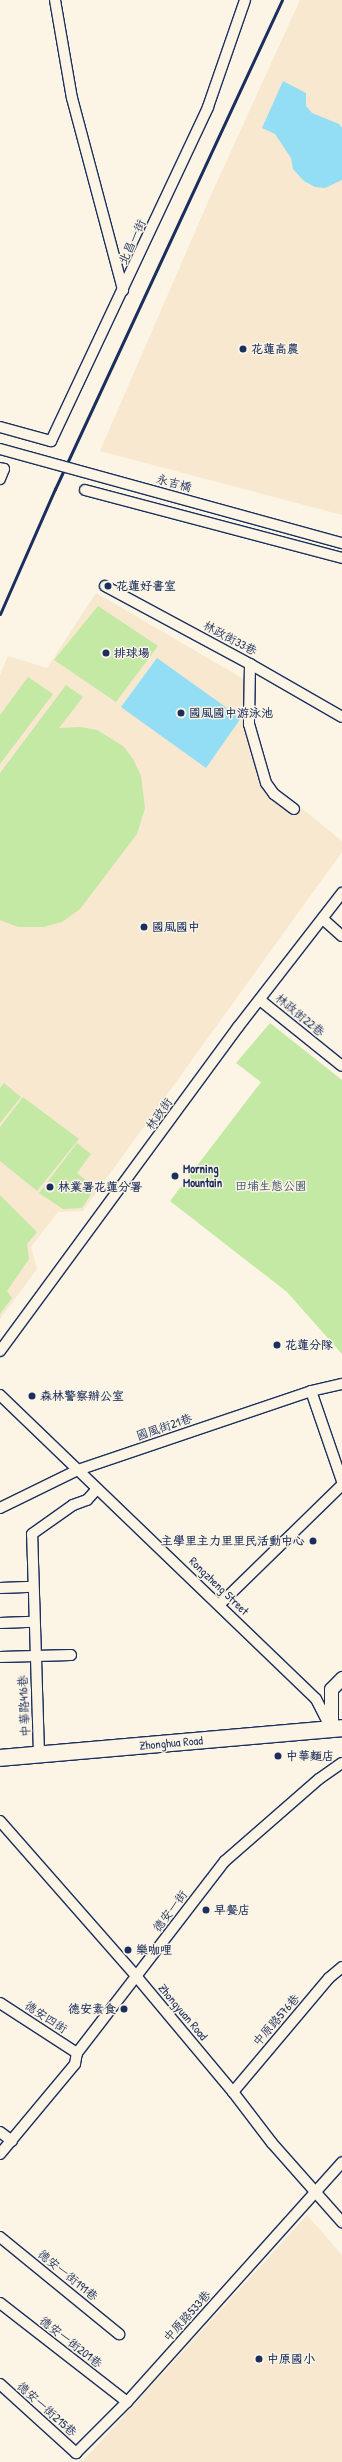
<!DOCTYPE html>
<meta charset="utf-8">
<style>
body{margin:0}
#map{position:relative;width:342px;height:2462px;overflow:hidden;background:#fcf5e5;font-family:"Patrick Hand","LXGW WenKai TC",sans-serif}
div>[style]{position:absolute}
.built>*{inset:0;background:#f7e8cf}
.green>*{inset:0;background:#c3e9a4}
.water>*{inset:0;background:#93ddf5}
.roads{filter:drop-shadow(1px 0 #1b2f5e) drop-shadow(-1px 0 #1b2f5e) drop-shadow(0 1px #1b2f5e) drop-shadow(0 -1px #1b2f5e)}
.minor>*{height:10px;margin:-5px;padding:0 5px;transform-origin:5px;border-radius:5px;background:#fcf5e5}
.tertiary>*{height:13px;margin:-6.5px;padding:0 6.5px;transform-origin:6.5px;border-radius:6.5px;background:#fcf5e5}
.primary>*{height:16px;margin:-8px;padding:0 8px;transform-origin:8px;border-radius:8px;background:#fcf5e5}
.rail>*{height:3px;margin:-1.5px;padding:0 1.5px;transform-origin:1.5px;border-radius:1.5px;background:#1b2f5e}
.bridges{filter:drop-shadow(1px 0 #1b2f5e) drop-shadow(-1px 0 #1b2f5e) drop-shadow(0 1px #1b2f5e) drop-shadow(0 -1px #1b2f5e)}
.minor-bridge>*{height:10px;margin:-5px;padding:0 5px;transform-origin:5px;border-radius:5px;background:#fcf5e5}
.dots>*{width:11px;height:11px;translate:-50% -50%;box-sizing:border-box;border:2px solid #fcf5e5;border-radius:50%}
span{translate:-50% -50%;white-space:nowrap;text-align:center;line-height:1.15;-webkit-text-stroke:3px #fcf5e5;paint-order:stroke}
.street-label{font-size:12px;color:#1b2f5e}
.poi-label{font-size:12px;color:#1b2f5e;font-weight:700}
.left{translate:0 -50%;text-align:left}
.right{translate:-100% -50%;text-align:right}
.park-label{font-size:12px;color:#3d546c}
</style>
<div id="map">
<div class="built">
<div style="clip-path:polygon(300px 0,342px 0,342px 515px,100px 451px,211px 195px)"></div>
<div style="clip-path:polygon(96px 593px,244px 679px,260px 774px,342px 841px,342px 852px,83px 1211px,58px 1212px,31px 1247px,37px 1269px,0 1319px,0 675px,8px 656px,47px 668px)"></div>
<div style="clip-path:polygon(307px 2215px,342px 2255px,342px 2462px,82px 2462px)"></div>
</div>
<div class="green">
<div style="clip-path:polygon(98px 606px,158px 646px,116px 702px,54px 660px)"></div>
<div style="clip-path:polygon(28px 677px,53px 694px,0 764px,0 715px)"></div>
<div style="clip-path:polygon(66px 685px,83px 697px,59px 728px,81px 727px,97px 730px,123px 746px,133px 759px,141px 776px,145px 808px,137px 834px,80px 909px,62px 922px,43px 927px,18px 927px,0 920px,0 773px)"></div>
<div style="clip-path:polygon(270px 1023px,342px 1080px,342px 1354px,287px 1292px,170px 1201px,261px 1082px,236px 1063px)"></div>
<div style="clip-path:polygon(4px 1083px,21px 1097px,0 1123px,0 1088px)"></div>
<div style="clip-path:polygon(23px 1097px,79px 1139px,37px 1191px,0 1161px,0 1127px)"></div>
<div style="clip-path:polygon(77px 1143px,91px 1154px,77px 1173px,95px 1188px,82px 1208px,63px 1209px,39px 1193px)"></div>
<div style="clip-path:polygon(0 1195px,37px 1232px,27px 1244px,29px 1259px,7px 1291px,12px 1298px,0 1314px)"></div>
</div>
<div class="water">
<div style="clip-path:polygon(283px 81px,306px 93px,306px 106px,312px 113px,339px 124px,342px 128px,342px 180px,325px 188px,315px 187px,304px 181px,293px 169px,291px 158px,275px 134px,262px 128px)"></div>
<div style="clip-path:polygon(157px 658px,241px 718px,206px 768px,121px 707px)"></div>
</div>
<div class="roads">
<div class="minor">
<div style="left:55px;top:0;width:99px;rotate:80.2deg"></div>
<div style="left:72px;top:98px;width:199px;rotate:75.1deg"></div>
<div style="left:0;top:427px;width:53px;rotate:15.4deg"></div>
<div style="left:51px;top:441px;width:369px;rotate:-64.8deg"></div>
<div style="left:208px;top:107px;width:113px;rotate:-70.9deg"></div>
<div style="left:0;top:468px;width:4px;rotate:14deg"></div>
<div style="left:4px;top:469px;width:11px;rotate:112deg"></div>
<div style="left:85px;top:490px;width:266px;rotate:14.8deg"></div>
<div style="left:105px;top:586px;width:165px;rotate:28.3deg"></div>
<div style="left:250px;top:664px;width:106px;rotate:29.9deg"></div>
<div style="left:250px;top:664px;width:60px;rotate:91deg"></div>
<div style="left:249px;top:724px;width:61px;rotate:73.9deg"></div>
<div style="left:266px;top:783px;width:14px;rotate:54deg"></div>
<div style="left:274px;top:794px;width:25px;rotate:37deg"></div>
<div style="left:324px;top:920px;width:24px;rotate:42deg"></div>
<div style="left:260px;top:1000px;width:105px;rotate:38.8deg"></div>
<div style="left:0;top:1351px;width:402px;rotate:-53.7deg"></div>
<div style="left:238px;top:1027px;width:170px;rotate:-52.2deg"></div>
<div style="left:311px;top:1391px;width:95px;rotate:71deg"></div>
<div style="left:0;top:1395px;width:438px;rotate:43.9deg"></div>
<div style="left:316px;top:1699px;width:31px;rotate:63deg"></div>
<div style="left:0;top:1508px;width:87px;rotate:-26deg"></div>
<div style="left:78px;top:1470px;width:246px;rotate:-18.7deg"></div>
<div style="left:311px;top:1391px;width:32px;rotate:-13deg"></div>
<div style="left:0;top:1588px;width:33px;rotate:-2deg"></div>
<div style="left:219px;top:1605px;width:172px;rotate:-44.3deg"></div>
<div style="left:0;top:1623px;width:33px;rotate:-2deg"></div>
<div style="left:0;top:1657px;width:71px;rotate:-1.6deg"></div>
<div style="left:39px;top:1753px;width:219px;rotate:-91.8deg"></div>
<div style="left:32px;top:1534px;width:50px;rotate:-35.3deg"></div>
<div style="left:73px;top:1505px;width:15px;rotate:-20deg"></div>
<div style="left:87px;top:1500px;width:15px;rotate:-48deg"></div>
<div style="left:0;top:1821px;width:206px;rotate:48.7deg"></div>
<div style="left:136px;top:1976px;width:151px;rotate:50.1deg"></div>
<div style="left:233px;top:2092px;width:64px;rotate:52.6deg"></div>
<div style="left:272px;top:2143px;width:106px;rotate:48.5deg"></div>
<div style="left:0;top:2003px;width:92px;rotate:33deg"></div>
<div style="left:233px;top:2092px;width:149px;rotate:-49.9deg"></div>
<div style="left:329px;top:1978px;width:17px;rotate:-40deg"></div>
<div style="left:0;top:2132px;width:15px;rotate:37deg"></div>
<div style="left:0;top:2154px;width:117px;rotate:-50.2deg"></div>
<div style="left:75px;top:2064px;width:11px;rotate:-80deg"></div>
<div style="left:77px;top:2053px;width:242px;rotate:-52.4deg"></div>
<div style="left:225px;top:1861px;width:125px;rotate:-41.1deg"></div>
<div style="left:319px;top:1779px;width:28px;rotate:-35deg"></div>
<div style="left:0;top:2237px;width:154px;rotate:39.2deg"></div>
<div style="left:0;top:2303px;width:161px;rotate:37.9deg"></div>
<div style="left:0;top:2384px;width:103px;rotate:42.2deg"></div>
<div style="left:76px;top:2453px;width:72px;rotate:-45deg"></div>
<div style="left:127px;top:2402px;width:322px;rotate:-48.1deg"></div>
</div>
<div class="tertiary">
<div style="left:331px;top:1729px;width:40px;rotate:-90deg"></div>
<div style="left:331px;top:1689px;width:16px;rotate:-45deg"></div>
</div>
<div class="primary">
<div style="left:0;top:1758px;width:343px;rotate:-5deg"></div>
</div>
</div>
<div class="rail">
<div style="left:0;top:614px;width:137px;rotate:-66.3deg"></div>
<div style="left:55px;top:489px;width:539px;rotate:-65.1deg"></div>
</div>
<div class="bridges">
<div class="minor-bridge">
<div style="left:0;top:449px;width:355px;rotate:15.4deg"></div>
</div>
</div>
<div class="dots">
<div style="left:243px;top:349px;background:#1b2f5e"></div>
<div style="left:108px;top:586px;background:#1b2f5e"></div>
<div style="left:106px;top:653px;background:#1b2f5e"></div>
<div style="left:181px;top:713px;background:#1b2f5e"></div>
<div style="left:144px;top:927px;background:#1b2f5e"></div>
<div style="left:175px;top:1176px;background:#1b2f5e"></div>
<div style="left:50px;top:1187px;background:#1b2f5e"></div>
<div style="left:277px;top:1345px;background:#1b2f5e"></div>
<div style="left:32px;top:1396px;background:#1b2f5e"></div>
<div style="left:313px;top:1541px;background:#1b2f5e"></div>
<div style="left:278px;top:1756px;background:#1b2f5e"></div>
<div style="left:206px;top:1910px;background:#1b2f5e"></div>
<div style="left:128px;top:1950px;background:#1b2f5e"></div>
<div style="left:124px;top:2009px;background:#1b2f5e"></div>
<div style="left:259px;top:2359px;background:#1b2f5e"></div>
</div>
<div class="street-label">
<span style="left:132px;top:242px;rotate:-65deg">北昌一街</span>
<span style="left:174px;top:483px;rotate:15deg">永吉橋</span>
<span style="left:230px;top:638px;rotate:28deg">林政街33巷</span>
<span style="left:300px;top:1015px;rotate:39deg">林政街22巷</span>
<span style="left:159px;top:1114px;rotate:-54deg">林政街</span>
<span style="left:164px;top:1427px;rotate:-19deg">國風街21巷</span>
<span style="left:219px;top:1586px;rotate:44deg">Rongzheng Street</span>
<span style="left:24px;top:1706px;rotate:-93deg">中華路416巷</span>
<span style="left:171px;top:1743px;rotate:-5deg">Zhonghua Road</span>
<span style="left:170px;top:1911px;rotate:-53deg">德安一街</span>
<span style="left:183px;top:2012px;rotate:50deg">Zhongyuan Road</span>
<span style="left:46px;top:2017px;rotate:33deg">德安四街</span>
<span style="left:276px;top:2020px;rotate:-49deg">中原路576巷</span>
<span style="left:68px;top:2275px;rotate:39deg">德安一街191巷</span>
<span style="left:187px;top:2316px;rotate:-48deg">中原路533巷</span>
<span style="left:71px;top:2342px;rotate:38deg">德安一街201巷</span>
<span style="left:47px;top:2409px;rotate:42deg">德安一街215巷</span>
</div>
<div class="poi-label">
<span class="left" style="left:251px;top:349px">花蓮高農</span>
<span class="left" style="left:116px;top:586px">花蓮好書室</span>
<span class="left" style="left:114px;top:653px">排球場</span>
<span class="left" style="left:189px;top:713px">國風國中游泳池</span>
<span class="left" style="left:152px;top:927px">國風國中</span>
<span class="left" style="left:183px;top:1176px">Morning<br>Mountain</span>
<span class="left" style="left:58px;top:1187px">林業署花蓮分署</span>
<span class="left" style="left:285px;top:1345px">花蓮分隊</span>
<span class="left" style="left:40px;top:1396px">森林警察辦公室</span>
<span class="right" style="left:305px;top:1541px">主學里主力里里民活動中心</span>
<span class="left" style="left:286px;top:1756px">中華麵店</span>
<span class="left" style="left:214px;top:1910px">早餐店</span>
<span class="left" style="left:136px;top:1950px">樂咖哩</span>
<span class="right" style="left:116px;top:2009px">德安素食</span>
<span class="left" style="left:267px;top:2359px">中原國小</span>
</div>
<div class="park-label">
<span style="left:271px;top:1186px">田埔生態公園</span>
</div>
</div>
